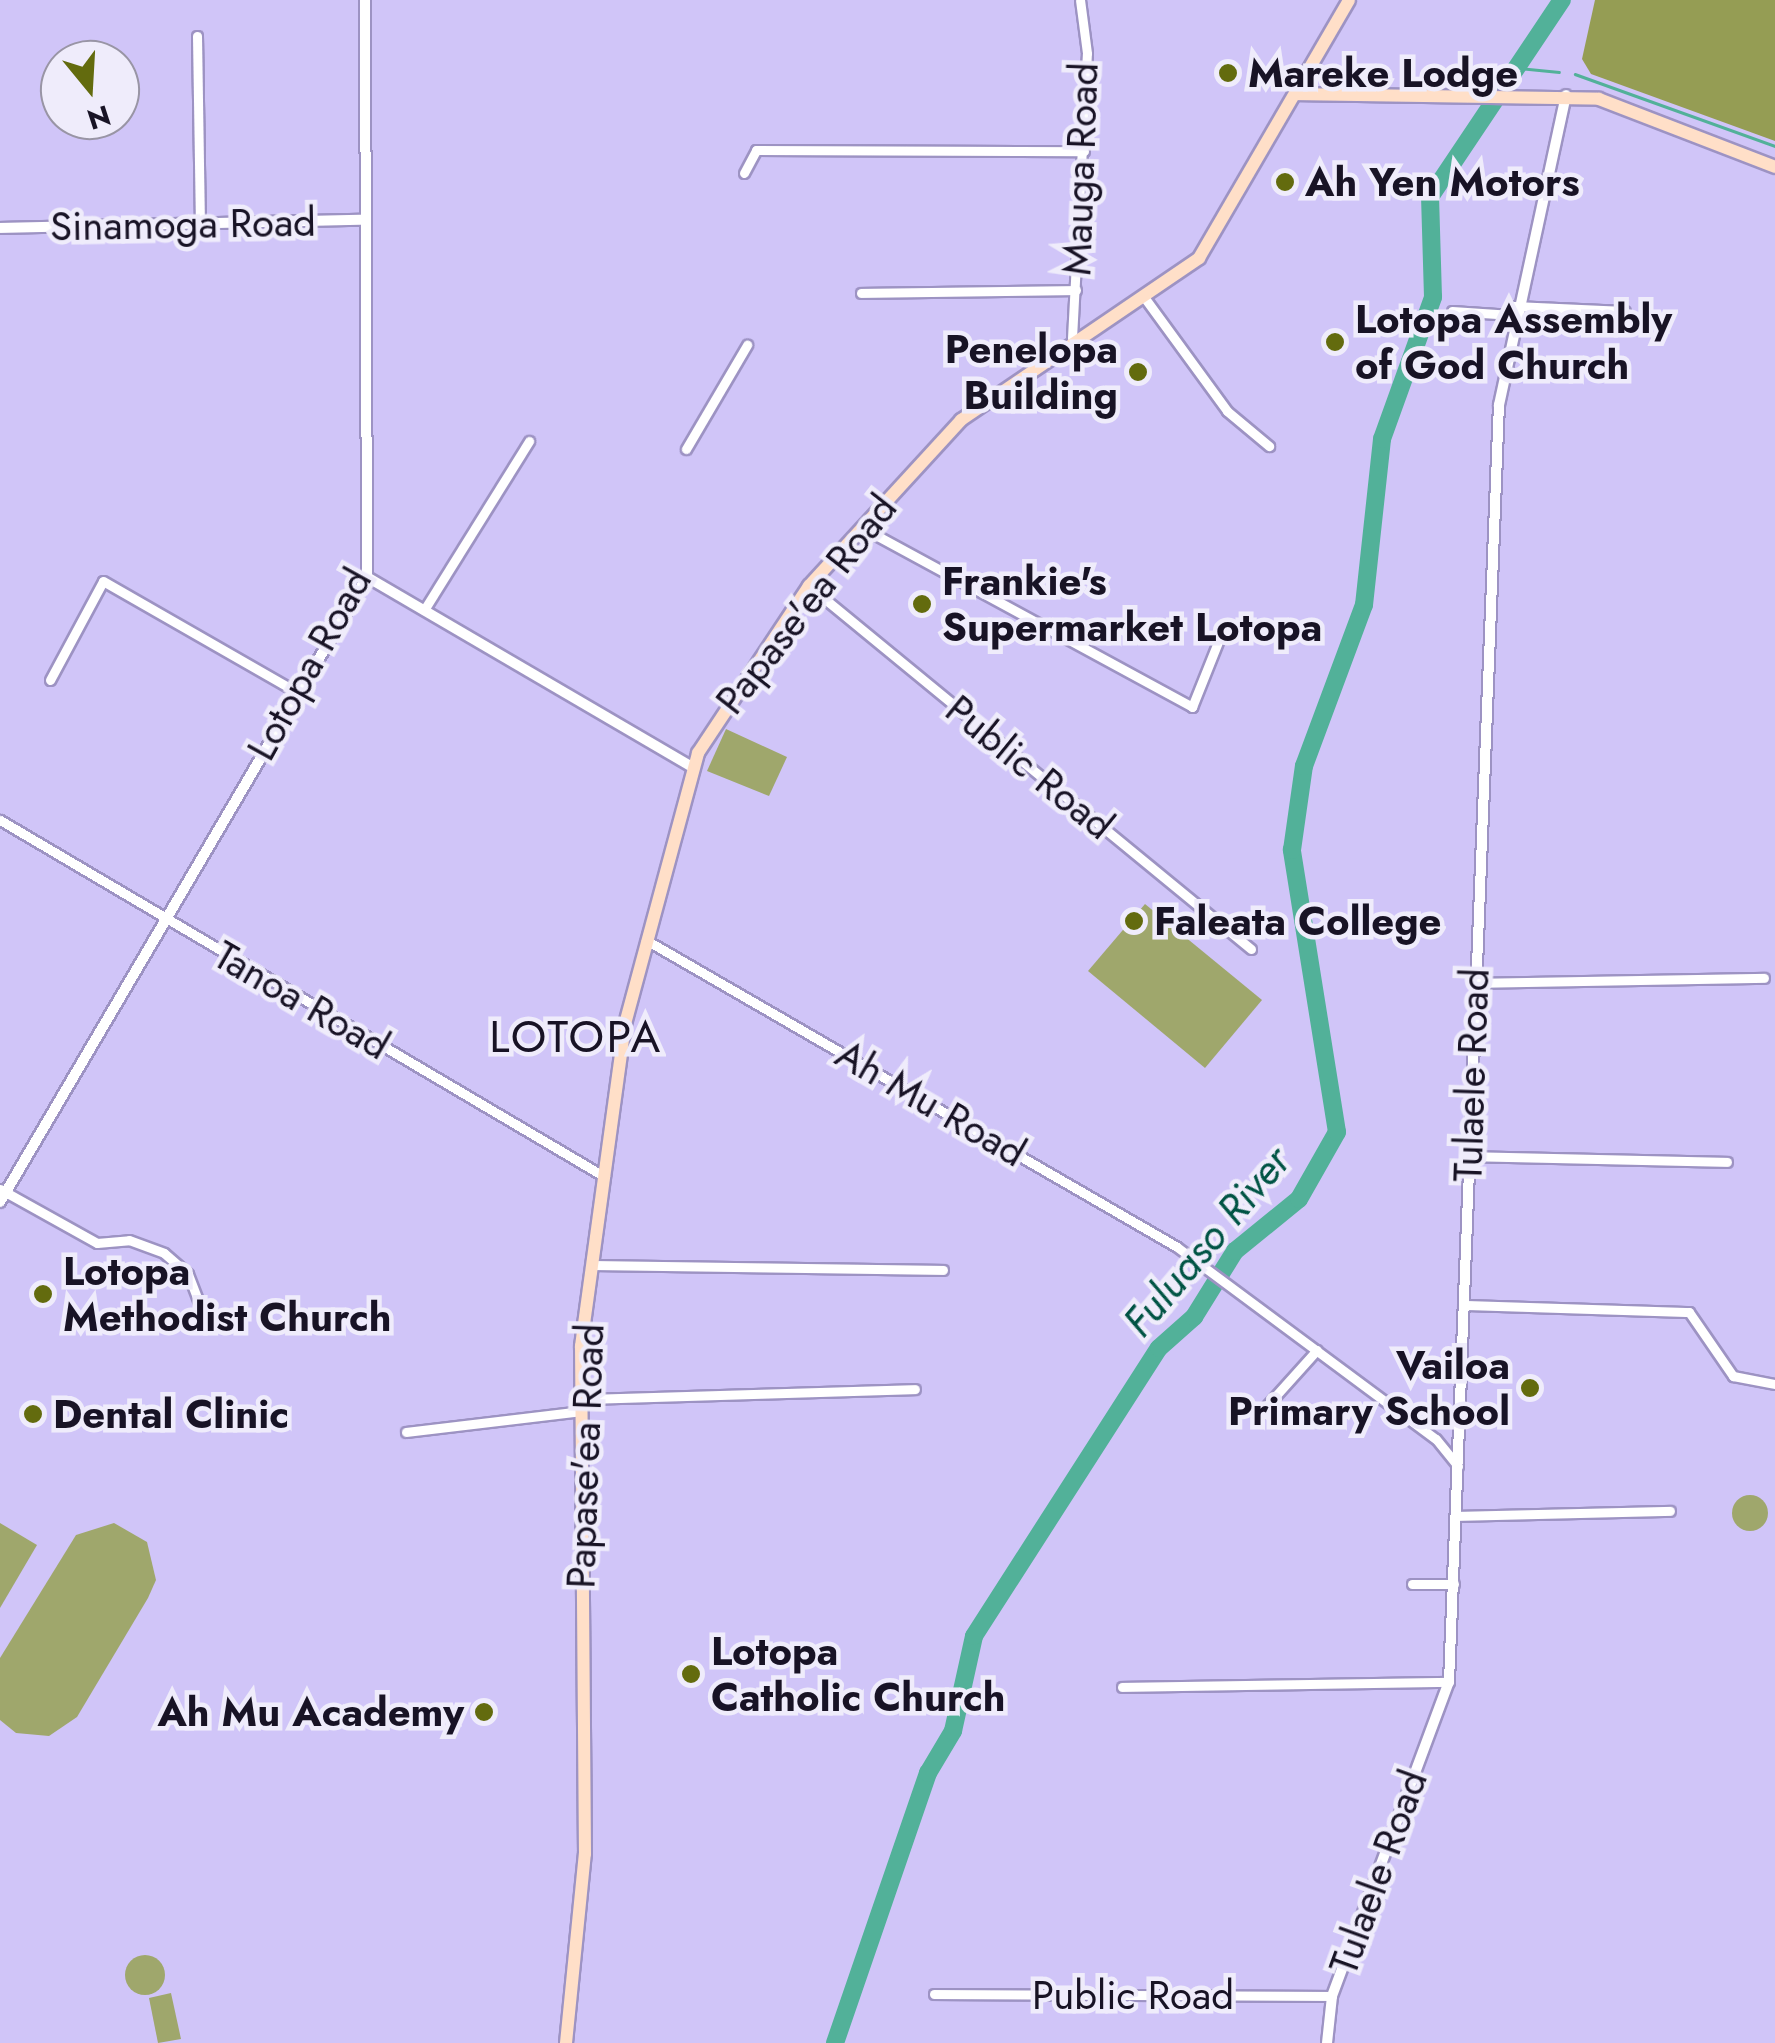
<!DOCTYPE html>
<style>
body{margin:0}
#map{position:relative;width:1775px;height:2043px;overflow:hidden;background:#d0c5f8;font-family:Jost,sans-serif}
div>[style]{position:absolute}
.green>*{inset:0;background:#9fa76c}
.round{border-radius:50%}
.forest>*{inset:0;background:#959d54}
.stream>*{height:2.5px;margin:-1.25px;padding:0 1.25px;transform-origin:1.25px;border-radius:1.25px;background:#52b199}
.river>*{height:18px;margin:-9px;padding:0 9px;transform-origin:9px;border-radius:9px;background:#52b199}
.roads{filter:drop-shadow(2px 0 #9d93c3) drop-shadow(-2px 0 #9d93c3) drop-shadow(0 2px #9d93c3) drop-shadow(0 -2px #9d93c3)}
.minor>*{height:9px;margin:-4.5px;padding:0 4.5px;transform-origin:4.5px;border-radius:4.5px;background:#fff}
.tertiary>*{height:10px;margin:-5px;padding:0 5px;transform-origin:5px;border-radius:5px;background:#fff}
.secondary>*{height:12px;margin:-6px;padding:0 6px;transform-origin:6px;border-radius:6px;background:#ffdfc8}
.dots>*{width:28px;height:28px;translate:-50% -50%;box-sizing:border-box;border:5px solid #efecfb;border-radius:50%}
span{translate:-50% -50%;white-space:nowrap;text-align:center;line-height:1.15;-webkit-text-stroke:9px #efecfb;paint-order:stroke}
.poi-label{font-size:40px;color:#181325;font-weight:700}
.left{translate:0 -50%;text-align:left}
.right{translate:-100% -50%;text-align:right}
.street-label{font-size:40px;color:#181325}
.water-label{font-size:42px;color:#005444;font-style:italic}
.quarter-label{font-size:45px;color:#181325;letter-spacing:2.5px}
.north{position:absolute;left:40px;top:40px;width:100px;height:100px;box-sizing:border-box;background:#efecfb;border:2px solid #9995a5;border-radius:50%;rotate:162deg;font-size:28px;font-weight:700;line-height:40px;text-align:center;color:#181325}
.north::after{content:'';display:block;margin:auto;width:35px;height:45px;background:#636b0e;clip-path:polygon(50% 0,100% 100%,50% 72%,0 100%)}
</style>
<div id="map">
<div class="green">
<div style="clip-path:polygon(726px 729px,787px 757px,769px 796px,707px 771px)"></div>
<div style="clip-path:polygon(1145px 904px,1262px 1000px,1205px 1068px,1088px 971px)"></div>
<div class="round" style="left:1732px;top:1495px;width:36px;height:36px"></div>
<div style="clip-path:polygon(0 1523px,37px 1545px,0 1608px)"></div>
<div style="clip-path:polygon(114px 1523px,147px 1542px,156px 1580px,148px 1598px,77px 1717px,49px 1736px,16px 1733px,0 1720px,0 1658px,76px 1535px)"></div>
<div class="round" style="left:125px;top:1955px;width:40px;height:40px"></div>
<div style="clip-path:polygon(171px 1993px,181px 2039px,158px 2043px,149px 1998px)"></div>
</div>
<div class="forest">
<div style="clip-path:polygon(1595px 0,1775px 0,1775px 141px,1591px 74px,1582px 59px)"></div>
</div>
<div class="stream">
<div style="left:1519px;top:68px;width:40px;rotate:5.7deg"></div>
<div style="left:1575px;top:74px;width:213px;rotate:19.8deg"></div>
</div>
<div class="river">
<div style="left:835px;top:2043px;width:286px;rotate:-71deg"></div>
<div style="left:928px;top:1773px;width:49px;rotate:-59.2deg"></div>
<div style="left:953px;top:1731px;width:97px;rotate:-77.5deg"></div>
<div style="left:974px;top:1636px;width:342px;rotate:-57.3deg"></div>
<div style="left:1159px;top:1348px;width:47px;rotate:-41.5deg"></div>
<div style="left:1194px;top:1317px;width:78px;rotate:-58.2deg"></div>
<div style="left:1235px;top:1251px;width:82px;rotate:-39.1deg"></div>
<div style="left:1299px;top:1199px;width:77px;rotate:-60.4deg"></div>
<div style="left:1337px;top:1132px;width:286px;rotate:-99.1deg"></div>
<div style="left:1292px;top:850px;width:85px;rotate:-81.9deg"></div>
<div style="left:1304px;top:766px;width:172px;rotate:-69.6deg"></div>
<div style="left:1364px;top:605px;width:167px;rotate:-83.8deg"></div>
<div style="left:1382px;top:439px;width:151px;rotate:-70.2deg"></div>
<div style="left:1433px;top:297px;width:100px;rotate:-91.7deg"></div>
<div style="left:1430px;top:197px;width:237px;rotate:-56.2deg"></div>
</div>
<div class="roads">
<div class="minor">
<div style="left:197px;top:36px;width:188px;rotate:89.1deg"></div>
<div style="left:744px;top:173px;width:26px;rotate:-62deg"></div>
<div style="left:756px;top:150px;width:328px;rotate:0.2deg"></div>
<div style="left:861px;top:293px;width:215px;rotate:-0.8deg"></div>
<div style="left:1144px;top:297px;width:141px;rotate:53.9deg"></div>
<div style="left:1227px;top:411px;width:55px;rotate:39.8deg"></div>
<div style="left:1514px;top:306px;width:111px;rotate:2.6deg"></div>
<div style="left:1452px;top:311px;width:60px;rotate:3.8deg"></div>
<div style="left:1072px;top:338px;width:285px;rotate:-87deg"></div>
<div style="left:1087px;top:53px;width:53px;rotate:-97.5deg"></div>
<div style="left:686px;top:449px;width:121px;rotate:-59.6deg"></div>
<div style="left:861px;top:527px;width:377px;rotate:28.5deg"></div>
<div style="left:1192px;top:707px;width:75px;rotate:-68.2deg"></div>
<div style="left:809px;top:586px;width:572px;rotate:39.4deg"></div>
<div style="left:424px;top:610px;width:199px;rotate:-58.1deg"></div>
<div style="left:50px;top:680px;width:112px;rotate:-61.8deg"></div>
<div style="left:103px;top:581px;width:221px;rotate:29.8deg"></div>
<div style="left:0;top:820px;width:702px;rotate:30.54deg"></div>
<div style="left:646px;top:940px;width:613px;rotate:30.03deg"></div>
<div style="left:1177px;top:1247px;width:322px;rotate:36.6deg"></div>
<div style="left:1436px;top:1439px;width:35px;rotate:51deg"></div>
<div style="left:1474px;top:983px;width:290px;rotate:-1deg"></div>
<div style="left:1468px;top:1156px;width:259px;rotate:1.3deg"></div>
<div style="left:0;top:1189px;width:111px;rotate:29.1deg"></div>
<div style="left:97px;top:1243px;width:32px;rotate:-5deg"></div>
<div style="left:129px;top:1240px;width:37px;rotate:20deg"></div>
<div style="left:164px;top:1253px;width:32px;rotate:41deg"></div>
<div style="left:188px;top:1274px;width:40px;rotate:69deg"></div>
<div style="left:202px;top:1311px;width:31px;rotate:32deg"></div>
<div style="left:596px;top:1265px;width:347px;rotate:0.8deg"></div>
<div style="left:1463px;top:1305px;width:226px;rotate:1.8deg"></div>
<div style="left:1689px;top:1312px;width:78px;rotate:55.5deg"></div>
<div style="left:1733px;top:1376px;width:43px;rotate:10.8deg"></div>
<div style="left:583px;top:1399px;width:332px;rotate:-1.7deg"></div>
<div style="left:1262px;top:1411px;width:82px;rotate:-48deg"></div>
<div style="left:406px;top:1432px;width:177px;rotate:-6.8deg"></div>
<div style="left:1458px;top:1516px;width:212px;rotate:-1.4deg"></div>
<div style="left:1412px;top:1584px;width:42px"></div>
<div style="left:1122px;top:1687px;width:327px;rotate:-0.9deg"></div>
<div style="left:934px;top:1994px;width:398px;rotate:0.3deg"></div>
</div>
<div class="tertiary">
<div style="left:0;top:228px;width:366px;rotate:-1.3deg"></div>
<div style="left:367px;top:577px;width:379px;rotate:30.3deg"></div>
<div style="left:0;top:1202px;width:725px;rotate:-59.58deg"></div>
<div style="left:367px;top:577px;width:577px;rotate:-90.2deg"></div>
<div style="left:1327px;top:2043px;width:47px;rotate:-83.9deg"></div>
<div style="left:1332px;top:1996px;width:335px;rotate:-69.6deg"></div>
<div style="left:1449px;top:1682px;width:1278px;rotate:-87.76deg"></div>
<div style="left:1499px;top:405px;width:317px;rotate:-77.8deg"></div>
</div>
<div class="secondary">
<div style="left:1297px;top:94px;width:302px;rotate:0.9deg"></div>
<div style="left:1599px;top:99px;width:189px;rotate:21.1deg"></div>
<div style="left:566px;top:2043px;width:190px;rotate:-84.3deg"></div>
<div style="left:585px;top:1854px;width:508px;rotate:-90.45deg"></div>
<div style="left:581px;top:1346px;width:325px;rotate:-82.2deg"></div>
<div style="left:625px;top:1024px;width:281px;rotate:-74.9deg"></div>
<div style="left:698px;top:753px;width:201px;rotate:-56.4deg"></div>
<div style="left:809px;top:586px;width:225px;rotate:-47.5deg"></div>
<div style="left:961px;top:420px;width:288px;rotate:-34.2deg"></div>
<div style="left:1199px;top:258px;width:298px;rotate:-59.8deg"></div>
</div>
</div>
<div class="dots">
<div style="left:1228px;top:73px;background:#636b0e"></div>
<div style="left:1285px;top:182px;background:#636b0e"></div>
<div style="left:1335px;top:342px;background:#636b0e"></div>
<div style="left:1138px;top:372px;background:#636b0e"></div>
<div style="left:922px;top:604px;background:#636b0e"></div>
<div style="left:1134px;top:921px;background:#636b0e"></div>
<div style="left:43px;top:1294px;background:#636b0e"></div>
<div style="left:1530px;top:1388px;background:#636b0e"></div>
<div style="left:33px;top:1414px;background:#636b0e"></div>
<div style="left:691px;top:1674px;background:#636b0e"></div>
<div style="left:484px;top:1712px;background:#636b0e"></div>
</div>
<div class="poi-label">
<span class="left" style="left:1248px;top:73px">Mareke Lodge</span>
<span class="left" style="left:1305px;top:182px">Ah Yen Motors</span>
<span class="left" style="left:1355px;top:342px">Lotopa Assembly<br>of God Church</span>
<span class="right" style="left:1118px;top:372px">Penelopa<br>Building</span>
<span class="left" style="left:942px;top:604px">Frankie's<br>Supermarket Lotopa</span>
<span class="left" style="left:1154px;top:921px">Faleata College</span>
<span class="left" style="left:63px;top:1294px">Lotopa<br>Methodist Church</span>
<span class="right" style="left:1510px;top:1388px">Vailoa<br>Primary School</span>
<span class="left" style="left:53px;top:1414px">Dental Clinic</span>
<span class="left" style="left:711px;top:1674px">Lotopa<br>Catholic Church</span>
<span class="right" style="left:464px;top:1712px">Ah Mu Academy</span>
</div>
<div class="street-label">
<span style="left:1080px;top:169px;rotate:-88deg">Mauga Road</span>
<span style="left:183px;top:224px;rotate:-1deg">Sinamoga Road</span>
<span style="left:806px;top:604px;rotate:-52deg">Papase'ea Road</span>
<span style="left:309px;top:664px;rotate:-61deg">Lotopa Road</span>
<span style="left:1030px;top:767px;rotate:39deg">Public Road</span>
<span style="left:302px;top:1000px;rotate:30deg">Tanoa Road</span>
<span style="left:1471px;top:1075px;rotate:-88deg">Tulaele Road</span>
<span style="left:931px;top:1103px;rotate:30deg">Ah Mu Road</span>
<span style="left:585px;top:1456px;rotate:-88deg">Papase'ea Road</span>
<span style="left:1378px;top:1872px;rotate:-70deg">Tulaele Road</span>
<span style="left:1133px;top:1995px">Public Road</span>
</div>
<div class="water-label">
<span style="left:1207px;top:1242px;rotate:-50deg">Fuluaso River</span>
</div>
<div class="quarter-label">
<span style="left:576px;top:1037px">LOTOPA</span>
</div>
<div class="north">N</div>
</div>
